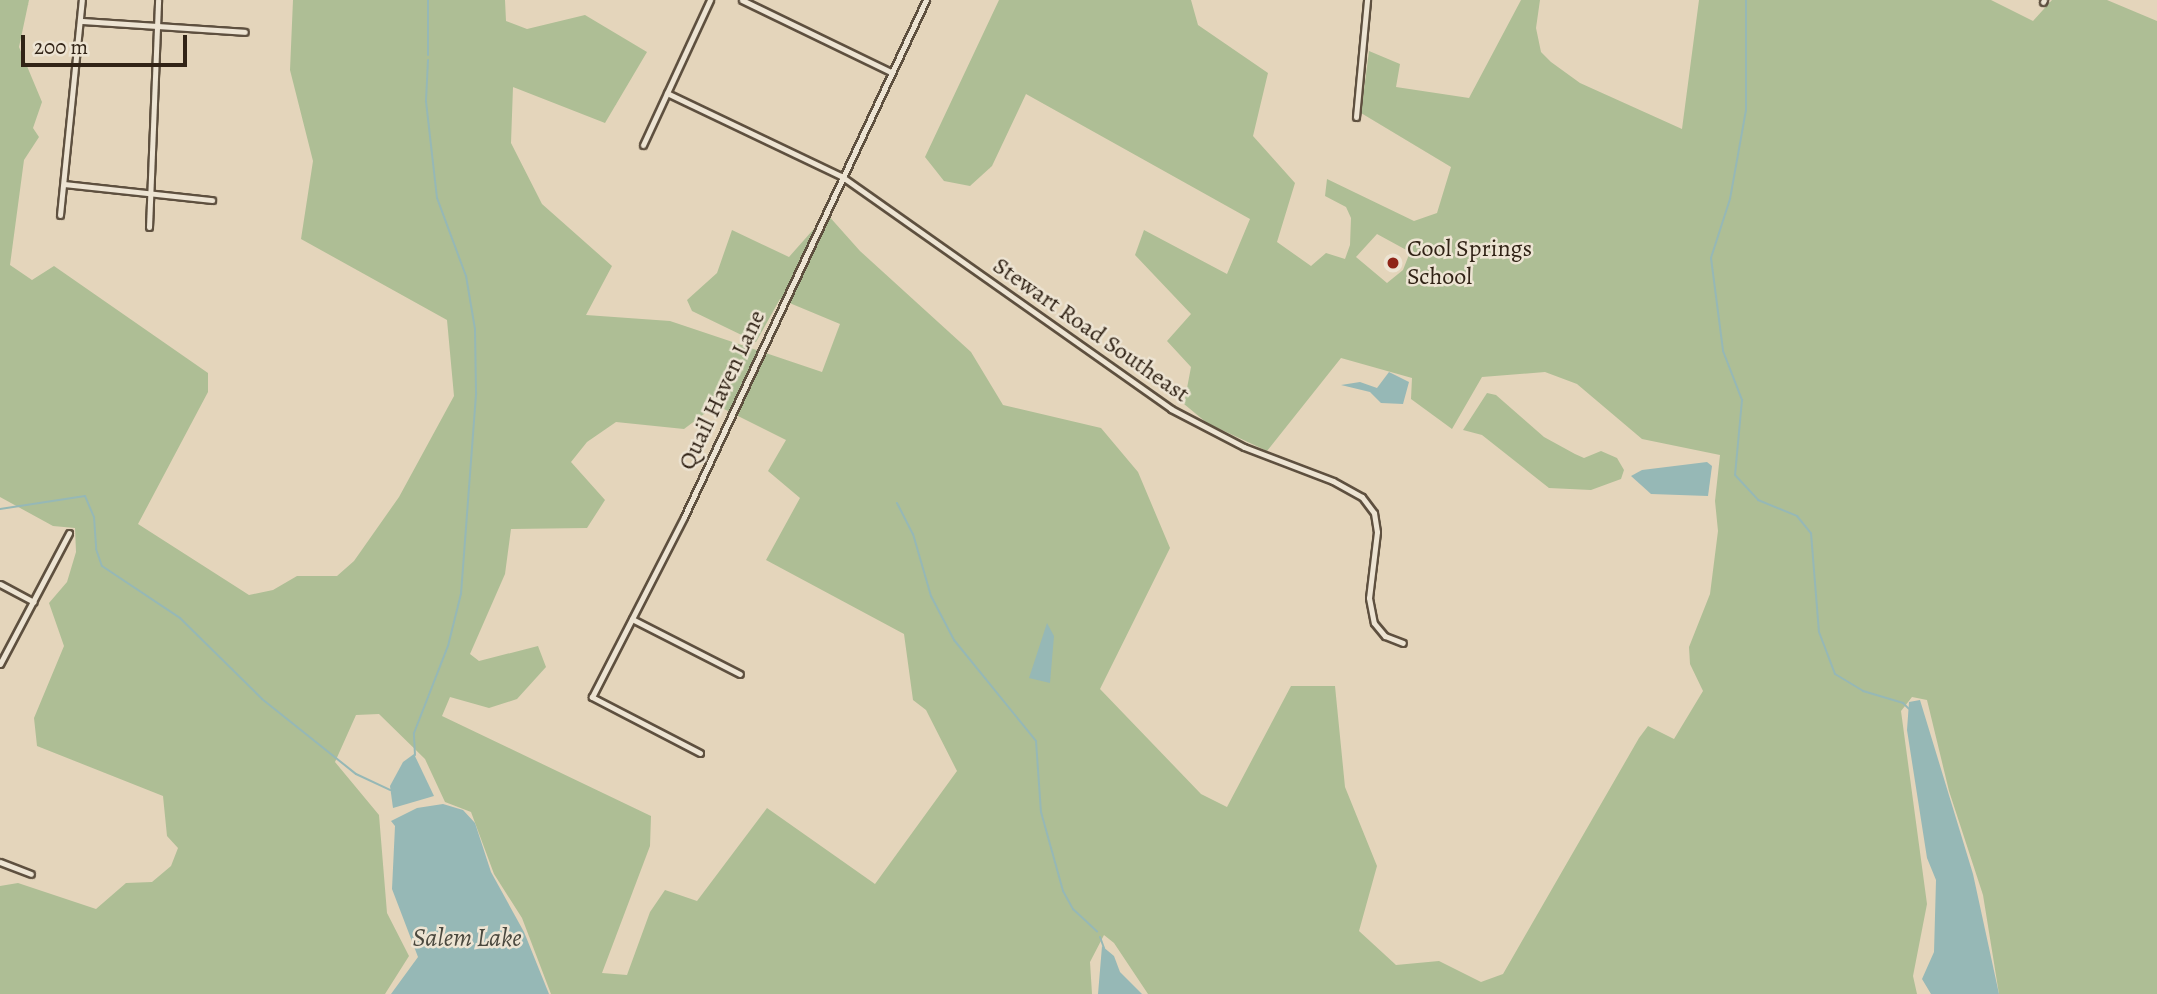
<!DOCTYPE html>
<style>
body{margin:0}
#map{position:relative;width:2157px;height:994px;overflow:hidden;background:#e4d5bb;font-family:Alegreya,serif}
div>[style]{position:absolute}
.green>*{inset:0;background:#aebe95}
.water>*{inset:0;background:#96b8b6}
.stream>*{height:2px;margin:-1px;padding:0 1px;transform-origin:1px;border-radius:1px;background:#96b8b6}
.roads{filter:drop-shadow(2px 0 #5e503f) drop-shadow(-2px 0 #5e503f) drop-shadow(0 2px #5e503f) drop-shadow(0 -2px #5e503f)}
.street>*{height:5px;margin:-2.5px;padding:0 2.5px;transform-origin:2.5px;border-radius:2.5px;background:#ede4d3}
.dots>*{width:19px;height:19px;translate:-50% -50%;box-sizing:border-box;border:4px solid #ede4d3;border-radius:50%}
span{translate:-50% -50%;white-space:nowrap;text-align:center;line-height:1.15;-webkit-text-stroke:5px #ede4d3;paint-order:stroke}
.poi-label{font-size:24px;color:#312316}
.left{translate:0 -50%;text-align:left}
.street-label{font-size:24px;color:#312316}
.water-label{font-size:26px;color:#4a483e;font-style:italic}
.scale{position:absolute;left:21px;top:35px;width:166px;height:32px;box-sizing:border-box;border:4px solid #312316;border-top:0;padding-left:9px;font-size:21px;line-height:24px;white-space:nowrap;color:#312316;-webkit-text-stroke:5px #ede4d3;paint-order:stroke}
</style>
<div id="map">
<div class="green">
<div style="clip-path:polygon(evenodd,0 0,29px 0,19px 47px,42px 102px,33px 128px,39px 137px,24px 160px,10px 265px,32px 280px,54px 266px,208px 373px,208px 392px,138px 524px,249px 595px,273px 590px,297px 576px,337px 576px,354px 561px,399px 497px,454px 396px,447px 320px,301px 239px,313px 161px,290px 70px,293px 0,505px 0,506px 21px,527px 29px,585px 15px,647px 52px,605px 123px,513px 87px,511px 143px,542px 204px,612px 266px,586px 315px,670px 321px,822px 372px,840px 324px,780px 299px,756px 342px,692px 311px,687px 300px,717px 273px,732px 230px,789px 257px,827px 214px,860px 251px,971px 352px,1003px 405px,1101px 428px,1138px 472px,1170px 548px,1100px 689px,1201px 794px,1227px 807px,1291px 686px,1335px 686px,1345px 787px,1377px 866px,1359px 931px,1396px 965px,1439px 961px,1481px 982px,1503px 974px,1639px 738px,1648px 726px,1674px 739px,1703px 691px,1690px 664px,1689px 647px,1710px 594px,1718px 531px,1715px 501px,1720px 455px,1642px 439px,1577px 384px,1545px 372px,1482px 377px,1452px 429px,1411px 399px,1412px 378px,1341px 358px,1267px 451px,1207px 423px,1184px 404px,1191px 367px,1167px 341px,1191px 314px,1135px 255px,1144px 230px,1227px 274px,1250px 219px,1026px 94px,992px 166px,970px 186px,944px 181px,925px 157px,999px 0,1191px 0,1198px 25px,1268px 73px,1253px 136px,1295px 183px,1277px 242px,1311px 266px,1326px 253px,1345px 259px,1350px 245px,1351px 218px,1346px 207px,1325px 196px,1327px 179px,1414px 221px,1437px 213px,1451px 167px,1361px 113px,1369px 51px,1400px 64px,1396px 87px,1469px 98px,1521px 0,1540px 0,1536px 28px,1541px 52px,1551px 62px,1580px 83px,1682px 129px,1699px 0,1991px 0,2033px 21px,2052px 0,2107px 0,2157px 21px,2157px 994px,1999px 994px,1983px 895px,1949px 791px,1927px 700px,1912px 697px,1901px 711px,1927px 904px,1913px 976px,1917px 994px,1148px 994px,1114px 943px,1104px 935px,1090px 962px,1092px 994px,551px 994px,522px 918px,494px 874px,471px 812px,445px 802px,425px 759px,379px 714px,356px 715px,335px 762px,379px 815px,387px 913px,409px 956px,385px 994px,0 994px,0 886px,18px 883px,96px 909px,126px 883px,152px 882px,171px 866px,178px 848px,167px 836px,163px 796px,37px 746px,34px 718px,64px 646px,49px 603px,67px 582px,76px 552px,75px 528px,53px 526px,0 497px,0 0,1377px 234px,1410px 252px,1403px 270px,1387px 283px,1356px 257px,1377px 234px,0 0,716px 405px,786px 440px,768px 471px,800px 498px,766px 560px,904px 634px,913px 700px,926px 710px,957px 771px,875px 884px,767px 808px,697px 901px,665px 890px,650px 912px,627px 975px,602px 973px,650px 846px,651px 816px,442px 716px,450px 697px,489px 708px,517px 699px,546px 667px,538px 646px,479px 661px,470px 654px,505px 574px,511px 529px,587px 528px,605px 500px,571px 462px,587px 442px,616px 422px,684px 429px,716px 405px)"></div>
<div style="clip-path:polygon(1487px 393px,1496px 395px,1544px 437px,1575px 454px,1584px 458px,1601px 451px,1617px 458px,1624px 470px,1621px 479px,1591px 490px,1549px 488px,1482px 435px,1463px 430px)"></div>
</div>
<div class="water">
<div style="clip-path:polygon(1389px 372px,1409px 382px,1403px 404px,1381px 403px,1370px 392px,1341px 385px,1360px 382px,1377px 388px)"></div>
<div style="clip-path:polygon(1707px 462px,1712px 466px,1708px 496px,1651px 494px,1631px 476px,1642px 470px)"></div>
<div style="clip-path:polygon(1047px 623px,1054px 636px,1050px 683px,1029px 678px)"></div>
<div style="clip-path:polygon(1920px 700px,1973px 874px,1999px 994px,1931px 994px,1922px 979px,1934px 952px,1936px 880px,1927px 858px,1907px 730px,1909px 702px)"></div>
<div style="clip-path:polygon(414px 754px,434px 796px,393px 808px,390px 786px,403px 762px)"></div>
<div style="clip-path:polygon(443px 804px,463px 810px,475px 823px,491px 872px,524px 932px,549px 994px,391px 994px,418px 957px,392px 889px,395px 826px,391px 821px,417px 808px)"></div>
<div style="clip-path:polygon(1102px 946px,1114px 956px,1120px 972px,1142px 994px,1098px 994px)"></div>
</div>
<div class="stream">
<div style="left:1746px;top:0;width:110px;rotate:90deg"></div>
<div style="left:1746px;top:110px;width:90px;rotate:100.2deg"></div>
<div style="left:1730px;top:199px;width:62px;rotate:107.9deg"></div>
<div style="left:1711px;top:258px;width:94px;rotate:82.6deg"></div>
<div style="left:1723px;top:351px;width:53px;rotate:68.8deg"></div>
<div style="left:1742px;top:400px;width:75px;rotate:95.3deg"></div>
<div style="left:1735px;top:475px;width:34px;rotate:47deg"></div>
<div style="left:1758px;top:500px;width:42px;rotate:22.3deg"></div>
<div style="left:1797px;top:516px;width:22px;rotate:51deg"></div>
<div style="left:1811px;top:533px;width:99px;rotate:85.4deg"></div>
<div style="left:1819px;top:632px;width:45px;rotate:69.1deg"></div>
<div style="left:1835px;top:674px;width:33px;rotate:31deg"></div>
<div style="left:1863px;top:691px;width:42px;rotate:16.7deg"></div>
<div style="left:1903px;top:703px;width:8px;rotate:45deg"></div>
<div style="left:428px;top:55px;width:55px;rotate:-90deg"></div>
<div style="left:897px;top:503px;width:35px;rotate:63deg"></div>
<div style="left:913px;top:534px;width:65px;rotate:73.8deg"></div>
<div style="left:931px;top:596px;width:50px;rotate:62.4deg"></div>
<div style="left:954px;top:640px;width:130px;rotate:50.9deg"></div>
<div style="left:1036px;top:741px;width:71px;rotate:86deg"></div>
<div style="left:1041px;top:812px;width:82px;rotate:74.4deg"></div>
<div style="left:1063px;top:891px;width:21px;rotate:61deg"></div>
<div style="left:1073px;top:909px;width:33px;rotate:43deg"></div>
<div style="left:0;top:509px;width:86px;rotate:-8.7deg"></div>
<div style="left:85px;top:496px;width:23px;rotate:67deg"></div>
<div style="left:94px;top:517px;width:32px;rotate:86deg"></div>
<div style="left:96px;top:549px;width:18px;rotate:71deg"></div>
<div style="left:102px;top:566px;width:94px;rotate:33.7deg"></div>
<div style="left:180px;top:618px;width:115px;rotate:44.6deg"></div>
<div style="left:262px;top:699px;width:120px;rotate:38.6deg"></div>
<div style="left:356px;top:774px;width:38px;rotate:25deg"></div>
<div style="left:415px;top:755px;width:22px;rotate:-93deg"></div>
<div style="left:414px;top:733px;width:93px;rotate:-68.7deg"></div>
<div style="left:448px;top:646px;width:54px;rotate:-76deg"></div>
<div style="left:461px;top:594px;width:202px;rotate:-85.7deg"></div>
<div style="left:476px;top:393px;width:64px;rotate:-90.9deg"></div>
<div style="left:475px;top:329px;width:54px;rotate:-99.6deg"></div>
<div style="left:466px;top:276px;width:83px;rotate:-110.4deg"></div>
<div style="left:437px;top:198px;width:98px;rotate:-96.5deg"></div>
<div style="left:426px;top:101px;width:41px;rotate:-87.2deg"></div>
<div style="left:1100px;top:937px;width:12px;rotate:70deg"></div>
</div>
<div class="roads">
<div class="street">
<div style="left:742px;top:0;width:165px;rotate:25.8deg"></div>
<div style="left:2043px;top:2px;width:2px;rotate:-63deg"></div>
<div style="left:81px;top:21px;width:164px;rotate:3.8deg"></div>
<div style="left:667px;top:93px;width:193px;rotate:25.5deg"></div>
<div style="left:841px;top:176px;width:404px;rotate:35.2deg"></div>
<div style="left:1171px;top:409px;width:82px;rotate:27.5deg"></div>
<div style="left:1244px;top:447px;width:95px;rotate:20.9deg"></div>
<div style="left:1333px;top:481px;width:33px;rotate:29deg"></div>
<div style="left:1362px;top:497px;width:20px;rotate:53deg"></div>
<div style="left:1374px;top:513px;width:19px;rotate:81deg"></div>
<div style="left:1377px;top:532px;width:66px;rotate:96.9deg"></div>
<div style="left:1369px;top:598px;width:25px;rotate:79deg"></div>
<div style="left:1374px;top:623px;width:17px;rotate:50deg"></div>
<div style="left:1385px;top:636px;width:19px;rotate:21deg"></div>
<div style="left:1356px;top:117px;width:118px;rotate:-84.6deg"></div>
<div style="left:643px;top:145px;width:160px;rotate:-65.2deg"></div>
<div style="left:64px;top:184px;width:149px;rotate:6.2deg"></div>
<div style="left:60px;top:215px;width:216px;rotate:-84.2deg"></div>
<div style="left:149px;top:227px;width:227px;rotate:-87.7deg"></div>
<div style="left:0;top:584px;width:38px;rotate:28deg"></div>
<div style="left:632px;top:619px;width:121px;rotate:27deg"></div>
<div style="left:0;top:664px;width:148px;rotate:-62.2deg"></div>
<div style="left:700px;top:753px;width:122px;rotate:-152.6deg"></div>
<div style="left:592px;top:697px;width:202px;rotate:-62.9deg"></div>
<div style="left:684px;top:517px;width:571px;rotate:-64.92deg"></div>
<div style="left:0;top:862px;width:33px;rotate:21deg"></div>
</div>
</div>
<div class="dots">
<div style="left:1393px;top:263px;background:#8f2418"></div>
</div>
<div class="poi-label">
<span class="left" style="left:1407px;top:263px">Cool Springs<br>School</span>
</div>
<div class="street-label">
<span style="left:1091px;top:330px;rotate:35deg">Stewart Road Southeast</span>
<span style="left:722px;top:390px;rotate:-65deg">Quail Haven Lane</span>
</div>
<div class="water-label">
<span style="left:467px;top:938px">Salem Lake</span>
</div>
<div class="scale">200 m</div>
</div>
